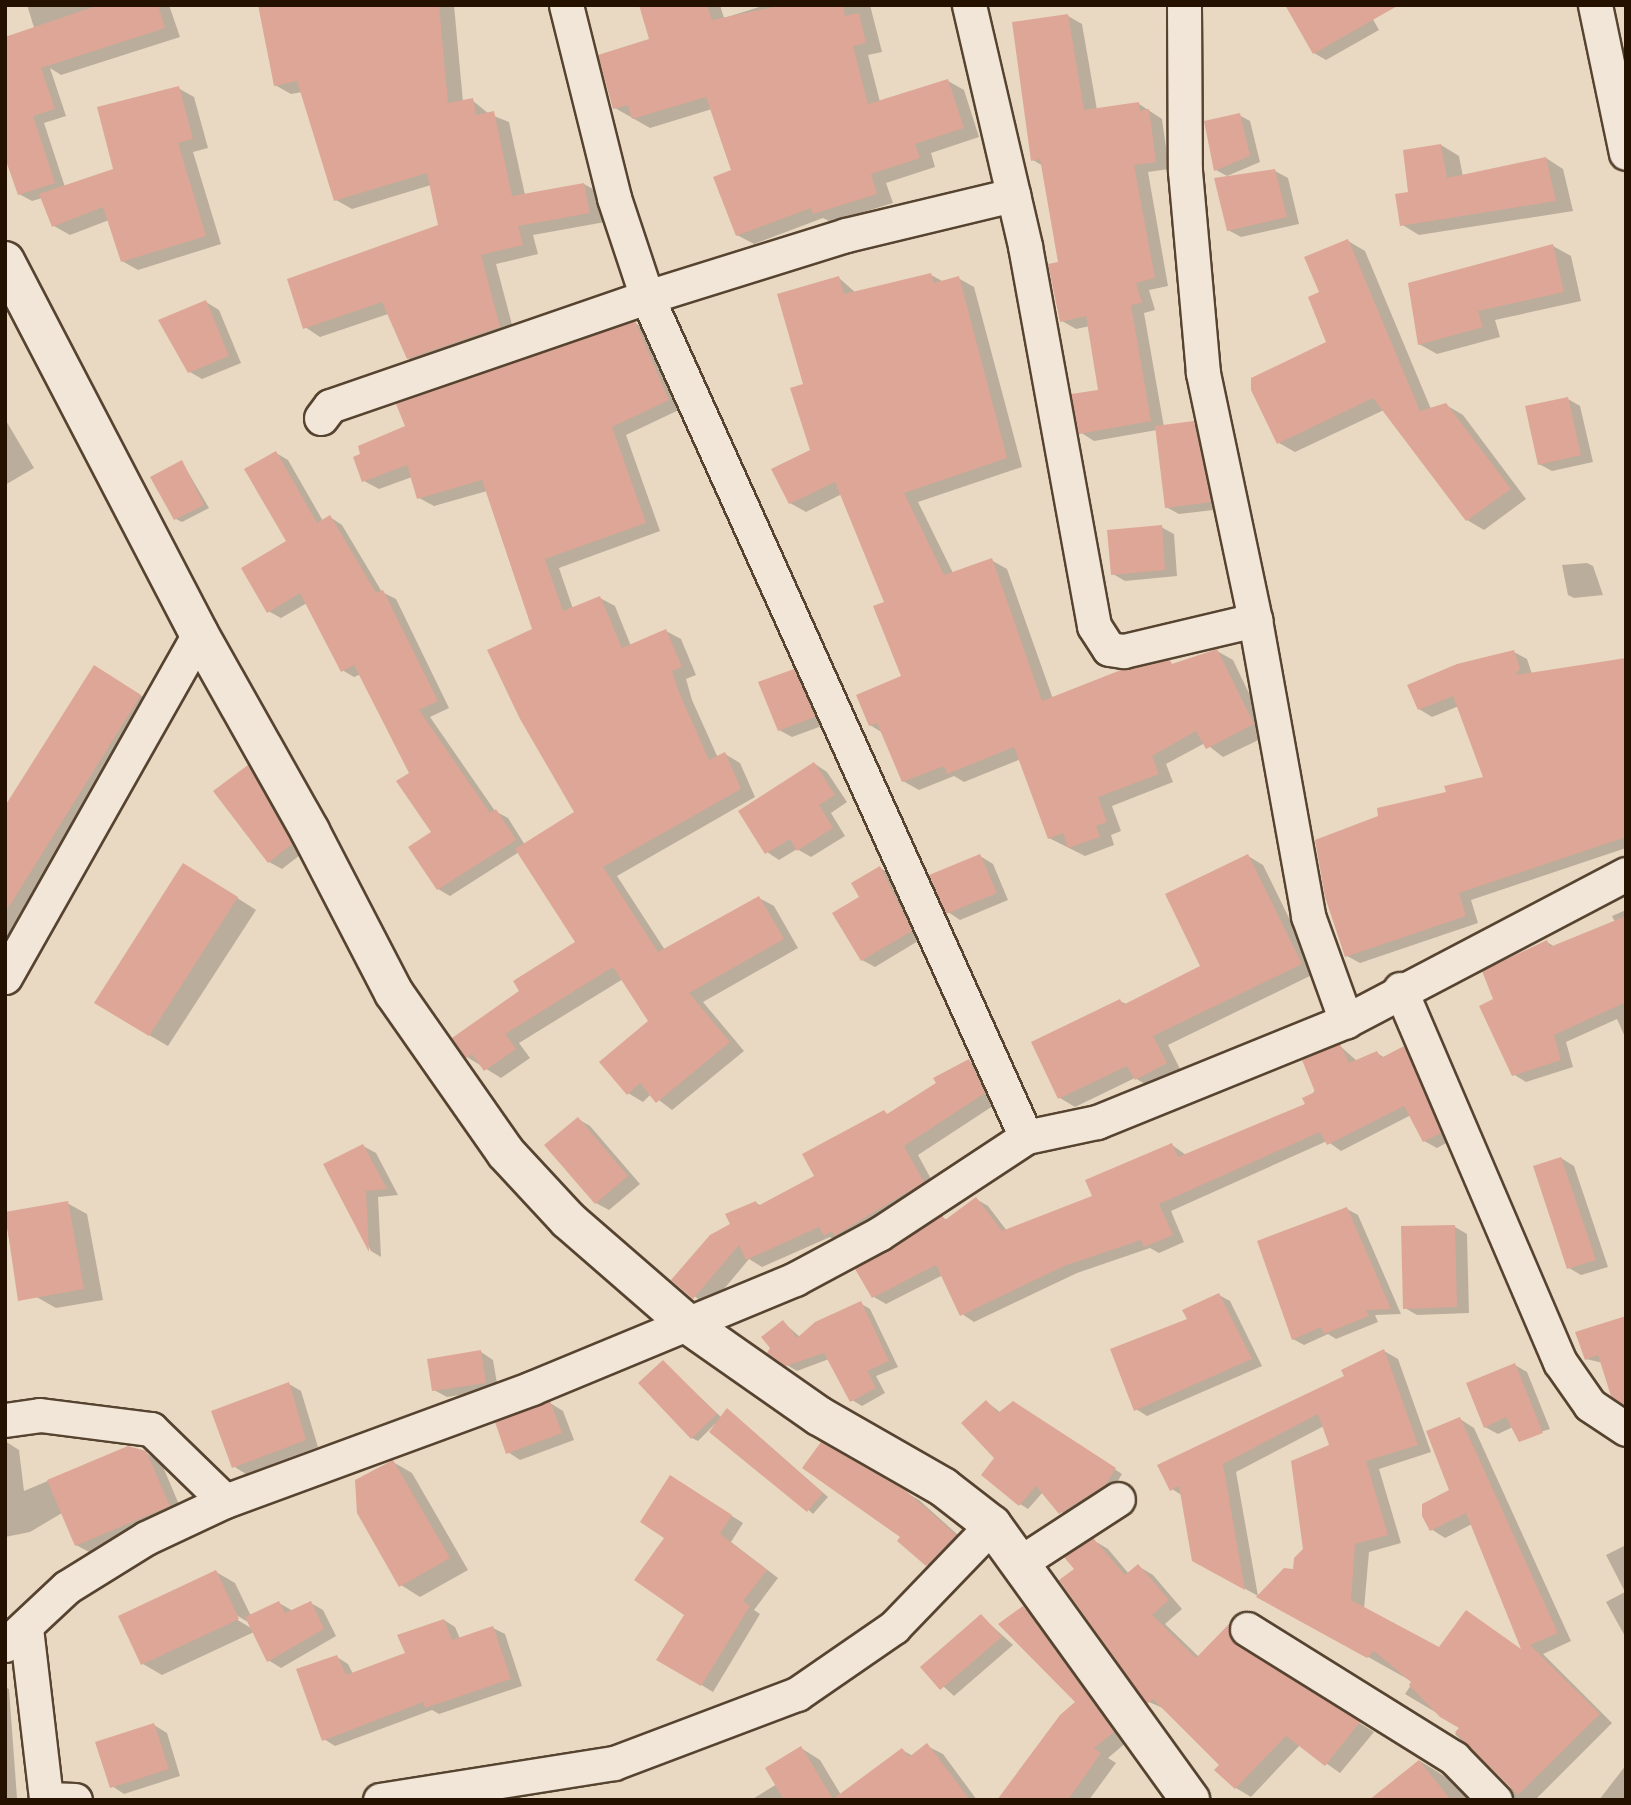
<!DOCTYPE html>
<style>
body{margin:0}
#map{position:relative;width:1631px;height:1805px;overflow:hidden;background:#e9d9c2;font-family:"Sorts Mill Goudy",serif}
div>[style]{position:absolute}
.shadow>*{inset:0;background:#0003}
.building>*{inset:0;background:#dea696}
.roads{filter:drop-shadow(2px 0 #564330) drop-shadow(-2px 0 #564330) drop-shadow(0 2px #564330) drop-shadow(0 -2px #564330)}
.minor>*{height:33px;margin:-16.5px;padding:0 16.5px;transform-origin:16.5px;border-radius:16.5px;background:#f1e6d7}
.tertiary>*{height:38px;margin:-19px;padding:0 19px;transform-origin:19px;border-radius:19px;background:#f1e6d7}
span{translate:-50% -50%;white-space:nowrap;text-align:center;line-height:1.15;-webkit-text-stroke:5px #f1e6d7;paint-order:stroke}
.frame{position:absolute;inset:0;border:7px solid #251100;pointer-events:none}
</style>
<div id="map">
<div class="shadow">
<div style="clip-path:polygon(27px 5px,169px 5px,180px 37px,61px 75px,50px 68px,66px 116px,44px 123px,65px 187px,115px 170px,178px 88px,194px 97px,208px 148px,193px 152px,221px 244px,138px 270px,122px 261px,109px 220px,70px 235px,54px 226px,42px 198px,32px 201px,19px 194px,5px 74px,45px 63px)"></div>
<div style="clip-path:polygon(260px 5px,454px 5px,463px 102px,472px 100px,489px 114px,509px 122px,525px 195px,584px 184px,600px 193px,605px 222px,533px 235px,538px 254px,496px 264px,515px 336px,424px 367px,408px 358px,388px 314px,320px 337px,305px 327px,440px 226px,431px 185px,352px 209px,336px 200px,302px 92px,291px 94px,275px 85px)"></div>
<div style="clip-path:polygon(641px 5px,720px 5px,724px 18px,766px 5px,870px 5px,882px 52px,868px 55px,880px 102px,948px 81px,964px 90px,979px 137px,931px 153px,935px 167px,886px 183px,893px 203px,831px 222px,823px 218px,754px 244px,737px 235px,733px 171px,712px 109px,650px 128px,615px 108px,652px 40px)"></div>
<div style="clip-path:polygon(1365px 5px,1379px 30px,1326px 60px,1314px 53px)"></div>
<div style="clip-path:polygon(1068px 16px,1082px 24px,1097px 110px,1139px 104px,1162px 119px,1169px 169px,1148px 172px,1168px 286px,1149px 290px,1155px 310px,1144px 313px,1164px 427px,1193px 423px,1206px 431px,1222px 509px,1179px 514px,1166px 507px,1157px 430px,1094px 441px,1080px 432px,1100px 391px,1090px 326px,1076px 329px,1062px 321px,1060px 263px,1043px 166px,1033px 160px)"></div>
<div style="clip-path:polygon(1239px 115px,1250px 121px,1260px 162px,1227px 176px,1216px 170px)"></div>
<div style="clip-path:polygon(1441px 145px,1459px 156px,1463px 177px,1546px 158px,1563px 169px,1573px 211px,1419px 235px,1401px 224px,1410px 193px)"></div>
<div style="clip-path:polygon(1275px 171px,1288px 178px,1299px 224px,1241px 237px,1228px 230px)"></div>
<div style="clip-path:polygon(1348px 241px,1365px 251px,1431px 409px,1446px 405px,1463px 415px,1526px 499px,1484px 530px,1467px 520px,1384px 410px,1295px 452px,1279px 443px,1328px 343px,1321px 293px)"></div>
<div style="clip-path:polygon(1553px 246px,1571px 256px,1581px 301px,1495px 320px,1500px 337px,1437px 354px,1419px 344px)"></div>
<div style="clip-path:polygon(931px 275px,944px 282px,958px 278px,974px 287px,1022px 467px,918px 502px,953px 573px,991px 560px,1007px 569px,1053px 699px,1217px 651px,1233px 660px,1269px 735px,1223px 757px,1205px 743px,1166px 764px,1173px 782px,1112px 806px,1121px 831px,1111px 835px,1114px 845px,1085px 856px,1049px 838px,1021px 759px,964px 782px,954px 776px,919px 790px,903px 781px,883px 733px,870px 725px,903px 677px,887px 603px,842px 494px,806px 512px,790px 503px,813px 451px,805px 385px,839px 278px,856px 293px)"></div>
<div style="clip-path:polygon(206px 302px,219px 310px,241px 363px,202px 379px,190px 372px)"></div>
<div style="clip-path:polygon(635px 323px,650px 332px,683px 408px,626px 435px,660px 531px,559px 568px,573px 609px,600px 598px,615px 606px,631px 646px,666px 631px,681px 639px,696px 675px,686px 679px,692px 700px,718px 758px,725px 754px,740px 763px,755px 797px,617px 876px,665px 950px,759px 898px,774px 906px,798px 948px,703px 1002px,744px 1051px,672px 1110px,651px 1094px,643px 1102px,628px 1093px,650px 1021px,623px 979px,519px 1043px,530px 1058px,501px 1078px,467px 1057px,522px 992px,577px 943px,519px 852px,450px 896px,438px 889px,434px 833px,411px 774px,361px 674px,354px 677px,342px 670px,307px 603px,281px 618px,268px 611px,288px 542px,276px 453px,288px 460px,323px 521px,330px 517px,342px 525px,382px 592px,396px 599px,449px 708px,430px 717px,495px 811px,508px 818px,525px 845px,576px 813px,534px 629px,487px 491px,434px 506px,419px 498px,412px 477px,379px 489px,364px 481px)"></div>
<div style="clip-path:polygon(1568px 399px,1580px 406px,1593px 462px,1552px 471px,1539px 464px)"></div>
<div style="clip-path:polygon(5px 419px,34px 468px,5px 485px)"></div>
<div style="clip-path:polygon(182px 462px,209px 508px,182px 522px,176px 519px)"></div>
<div style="clip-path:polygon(1161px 527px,1174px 534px,1177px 576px,1125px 581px,1113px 574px)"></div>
<div style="clip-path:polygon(1587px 563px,1593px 566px,1603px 595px,1574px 598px,1568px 595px,1562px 565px)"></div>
<div style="clip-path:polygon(1514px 652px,1527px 659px,1532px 674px,1626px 663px,1626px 848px,1471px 900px,1478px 923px,1360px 963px,1347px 956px,1448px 794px,1485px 778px,1459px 706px,1432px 717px,1419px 709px)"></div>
<div style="clip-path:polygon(793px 671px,806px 678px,827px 724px,792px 737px,779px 730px)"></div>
<div style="clip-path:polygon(119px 682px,166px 711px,5px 967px,5px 809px)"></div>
<div style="clip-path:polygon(815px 764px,827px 772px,847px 802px,831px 813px,845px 836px,811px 857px,797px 849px,779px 860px,767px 852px)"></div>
<div style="clip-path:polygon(248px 767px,260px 774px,304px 852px,282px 869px,269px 862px)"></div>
<div style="clip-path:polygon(980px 856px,993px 864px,1008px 900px,960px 920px,948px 912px)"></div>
<div style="clip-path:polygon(1248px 856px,1263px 865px,1316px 973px,1168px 1045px,1182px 1073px,1152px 1088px,1135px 1078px,1075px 1107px,1060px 1098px,1120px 1001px,1128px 1005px,1202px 967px)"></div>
<div style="clip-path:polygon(880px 868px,893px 875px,923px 938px,875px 967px,862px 960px,862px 897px)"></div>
<div style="clip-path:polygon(203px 876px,256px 910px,168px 1046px,149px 1035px)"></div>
<div style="clip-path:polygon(1626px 910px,1626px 1039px,1617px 1019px,1566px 1042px,1573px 1067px,1526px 1082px,1513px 1074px,1496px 1000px,1547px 942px,1555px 947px,1615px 922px,1612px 916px)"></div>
<div style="clip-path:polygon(1340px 1046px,1357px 1061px,1377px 1053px,1385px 1058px,1404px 1048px,1416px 1056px,1452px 1140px,1437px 1148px,1424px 1141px,1411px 1115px,1341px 1151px,1327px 1141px,1171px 1211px,1184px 1242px,1159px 1253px,1150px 1248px,1077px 1273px,974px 1322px,962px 1314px,943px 1275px,886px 1304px,874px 1297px,942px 1217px,947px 1220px,976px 1199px,988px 1206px,1007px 1231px,1094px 1197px,1172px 1145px,1186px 1155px,1307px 1104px)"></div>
<div style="clip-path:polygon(969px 1061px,984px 1069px,999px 1102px,918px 1155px,937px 1190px,840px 1243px,830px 1237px,762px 1267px,749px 1259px,709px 1307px,673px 1280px,756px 1203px,762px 1206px,817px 1177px,884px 1112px,889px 1115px)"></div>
<div style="clip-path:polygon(578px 1119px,590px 1126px,640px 1184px,609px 1210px,596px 1203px)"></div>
<div style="clip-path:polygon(363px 1146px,376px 1153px,398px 1195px,378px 1197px,381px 1257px,371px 1251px,326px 1165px)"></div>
<div style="clip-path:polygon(1561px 1158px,1574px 1166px,1608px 1267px,1581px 1275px,1569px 1268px)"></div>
<div style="clip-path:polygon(67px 1203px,87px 1214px,103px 1300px,56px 1308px,17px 1286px,5px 1214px)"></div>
<div style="clip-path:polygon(1347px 1209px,1358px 1215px,1401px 1314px,1375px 1315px,1378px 1322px,1336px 1339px,1328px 1334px,1304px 1345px,1293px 1339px)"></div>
<div style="clip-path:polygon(1455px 1227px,1467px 1234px,1469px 1313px,1417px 1315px,1405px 1308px)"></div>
<div style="clip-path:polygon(1219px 1295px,1230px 1301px,1262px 1366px,1147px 1416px,1136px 1409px,1189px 1320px)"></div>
<div style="clip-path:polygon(860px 1303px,870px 1309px,898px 1367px,876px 1376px,885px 1393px,862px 1406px,852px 1400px,829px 1359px,797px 1371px,787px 1365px,783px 1322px,800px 1337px)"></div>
<div style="clip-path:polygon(1626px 1318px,1603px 1363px,1586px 1359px)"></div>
<div style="clip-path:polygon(1384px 1351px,1398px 1359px,1431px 1452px,1379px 1469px,1401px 1543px,1369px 1552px,1364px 1609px,1439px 1649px,1523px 1651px,1472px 1524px,1445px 1538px,1431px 1529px,1452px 1491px,1460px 1419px,1474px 1428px,1571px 1641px,1543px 1654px,1612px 1723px,1535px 1800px,1515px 1798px,1510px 1786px,1455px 1734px,1462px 1728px,1405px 1694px,1413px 1682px,1259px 1596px,1295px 1570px,1305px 1549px,1331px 1446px,1324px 1426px,1236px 1472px,1258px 1596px,1194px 1560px,1183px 1496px,1172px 1489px)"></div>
<div style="clip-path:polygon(481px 1352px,493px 1360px,498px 1389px,447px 1397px,434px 1390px)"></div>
<div style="clip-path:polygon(663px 1362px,722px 1418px,733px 1414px,828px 1497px,813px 1514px,715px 1424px,698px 1441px,692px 1438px)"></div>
<div style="clip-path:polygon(1515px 1365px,1527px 1372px,1550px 1429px,1527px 1436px,1513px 1427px,1498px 1434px,1485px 1427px)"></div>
<div style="clip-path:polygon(289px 1384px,301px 1391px,318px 1447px,246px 1474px,233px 1466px)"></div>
<div style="clip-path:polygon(987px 1402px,1001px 1413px,1021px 1408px,1122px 1474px,1113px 1489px,1068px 1518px,1043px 1492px,1028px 1509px,1020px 1504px,997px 1458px)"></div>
<div style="clip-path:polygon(550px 1403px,563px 1411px,574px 1440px,520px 1460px,508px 1452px)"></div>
<div style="clip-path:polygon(5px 1441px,19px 1450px,24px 1491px,128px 1447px,146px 1453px,161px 1462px,183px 1514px,91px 1553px,76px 1545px,62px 1513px,30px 1532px,5px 1537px)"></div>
<div style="clip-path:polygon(821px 1444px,919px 1500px,967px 1543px,940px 1572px,927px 1564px)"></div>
<div style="clip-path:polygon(393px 1462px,412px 1473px,468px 1570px,420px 1597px,401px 1585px)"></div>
<div style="clip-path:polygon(683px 1485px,743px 1523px,731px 1542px,778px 1578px,754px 1610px,760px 1614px,713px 1692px,659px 1659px,686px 1614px,666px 1538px)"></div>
<div style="clip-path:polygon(1093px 1540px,1108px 1549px,1129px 1574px,1138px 1566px,1153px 1575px,1182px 1609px,1165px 1624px,1199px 1657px,1229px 1627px,1243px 1635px,1244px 1647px,1252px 1656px,1374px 1732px,1340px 1773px,1300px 1745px,1251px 1797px,1236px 1788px,1221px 1765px,1165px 1709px,1149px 1702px,1077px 1570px)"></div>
<div style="clip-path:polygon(1626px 1545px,1626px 1638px,1606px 1602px,1625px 1592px,1606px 1555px)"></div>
<div style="clip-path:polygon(evenodd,216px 1572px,235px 1583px,251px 1616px,279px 1603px,293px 1611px,311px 1603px,323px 1610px,336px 1636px,281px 1668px,268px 1660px,254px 1632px,162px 1675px,143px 1664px,216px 1572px,233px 1613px,251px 1624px,251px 1628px,231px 1616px,233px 1613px)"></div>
<div style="clip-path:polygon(1023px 1608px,1039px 1617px,1128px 1741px,1108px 1758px,1116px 1763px,1089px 1800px,1000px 1800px,1078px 1702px)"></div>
<div style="clip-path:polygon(981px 1616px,1013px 1645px,954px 1696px,922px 1667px)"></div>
<div style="clip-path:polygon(444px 1620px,455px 1627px,460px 1639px,493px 1628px,505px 1634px,522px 1686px,439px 1714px,432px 1710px,335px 1746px,324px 1739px,337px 1657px,348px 1664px,353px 1674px,407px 1654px)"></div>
<div style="clip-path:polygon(5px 1687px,9px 1689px,17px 1798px,13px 1800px,5px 1800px)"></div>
<div style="clip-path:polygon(154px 1725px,167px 1733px,180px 1776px,124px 1794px,112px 1786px)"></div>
<div style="clip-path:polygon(927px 1746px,943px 1754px,977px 1800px,875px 1800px,902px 1750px,913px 1756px)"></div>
<div style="clip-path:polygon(801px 1748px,820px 1760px,844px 1800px,751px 1800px,777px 1784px)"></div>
<div style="clip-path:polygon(1420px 1761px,1459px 1785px,1473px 1800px,1371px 1800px)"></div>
<div style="clip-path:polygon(1626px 1765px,1626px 1800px,1599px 1800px)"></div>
</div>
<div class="building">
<div style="clip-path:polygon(99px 5px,158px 5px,165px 28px,41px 68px,55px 109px,33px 116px,55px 183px,18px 195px,5px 158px,5px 37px)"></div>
<div style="clip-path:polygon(258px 5px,439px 5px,448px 103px,473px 98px,476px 115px,494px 111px,512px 196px,584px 183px,590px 213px,518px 226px,523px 245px,481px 255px,500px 327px,407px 359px,382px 302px,303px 329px,287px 279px,438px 225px,427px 173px,334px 201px,297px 81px,274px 86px)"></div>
<div style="clip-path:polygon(639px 5px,707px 5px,712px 20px,783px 5px,843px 5px,845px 16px,859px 13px,866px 43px,853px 46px,868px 104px,948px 79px,964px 128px,915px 144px,920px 158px,871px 174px,877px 194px,813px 214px,811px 208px,736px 236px,713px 177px,731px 170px,706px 97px,632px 119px,628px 105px,613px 109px,598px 55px,649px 39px)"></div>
<div style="clip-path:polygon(1285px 5px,1399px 5px,1313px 54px)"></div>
<div style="clip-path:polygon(1068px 14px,1084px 110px,1139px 102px,1140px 111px,1149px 109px,1156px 162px,1134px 165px,1155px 278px,1136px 283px,1142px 303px,1131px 305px,1151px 421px,1079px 434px,1071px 394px,1098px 390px,1086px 316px,1060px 322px,1048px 264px,1058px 262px,1040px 159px,1031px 161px,1012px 22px)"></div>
<div style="clip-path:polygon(179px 86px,193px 139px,178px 143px,206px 236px,121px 262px,103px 207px,52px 227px,39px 194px,113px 169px,97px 107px)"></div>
<div style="clip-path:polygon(1240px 113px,1250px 156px,1214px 171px,1204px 121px)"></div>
<div style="clip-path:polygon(1441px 144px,1447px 178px,1546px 157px,1556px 201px,1400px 226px,1395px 194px,1408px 192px,1403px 150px)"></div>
<div style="clip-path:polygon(1275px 169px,1287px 217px,1227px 231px,1214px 178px)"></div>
<div style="clip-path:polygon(1348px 239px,1420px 411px,1446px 403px,1511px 489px,1466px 521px,1373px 398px,1277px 444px,1251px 390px,1251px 378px,1326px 342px,1308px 297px,1319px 292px,1304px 257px)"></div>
<div style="clip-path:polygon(1553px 244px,1564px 292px,1478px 311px,1483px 327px,1418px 345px,1408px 283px)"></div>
<div style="clip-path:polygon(931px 273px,934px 283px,959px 276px,1007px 458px,904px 493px,944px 575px,992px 558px,1042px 701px,1121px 670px,1170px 660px,1172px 664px,1217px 649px,1254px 724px,1206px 749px,1196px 731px,1152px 756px,1159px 774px,1098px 797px,1107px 822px,1096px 826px,1100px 837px,1068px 848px,1063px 833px,1048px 839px,1014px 747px,947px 774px,944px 766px,902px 782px,877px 723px,869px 726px,856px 695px,901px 676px,873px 606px,884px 602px,835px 482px,789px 504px,771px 469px,810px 450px,790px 388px,803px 384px,777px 294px,839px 276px,844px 294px)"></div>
<div style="clip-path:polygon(206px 300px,229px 356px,188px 373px,158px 320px)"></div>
<div style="clip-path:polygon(635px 321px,669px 400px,612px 427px,646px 523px,545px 559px,563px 611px,600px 596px,622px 648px,666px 629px,682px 667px,672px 671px,678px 690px,709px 760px,725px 752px,741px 789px,603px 867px,658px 952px,759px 896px,784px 939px,689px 993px,730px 1042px,656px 1103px,640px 1083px,627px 1095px,599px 1062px,648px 1021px,613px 967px,505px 1034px,516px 1049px,484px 1071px,472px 1054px,466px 1058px,452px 1038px,519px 991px,513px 981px,575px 942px,515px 849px,574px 812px,520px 719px,487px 650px,532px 629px,482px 480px,417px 499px,407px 465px,362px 482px,353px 457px,360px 454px,358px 446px,405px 426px,396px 404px)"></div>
<div style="clip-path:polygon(1568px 397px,1581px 455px,1538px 465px,1525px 406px)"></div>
<div style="clip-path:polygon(1194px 421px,1211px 502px,1165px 508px,1155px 426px)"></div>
<div style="clip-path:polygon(276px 451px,317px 523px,330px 515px,376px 593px,383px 590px,438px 701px,419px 710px,490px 813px,496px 809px,516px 840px,437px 890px,408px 847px,431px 832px,396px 781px,409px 773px,354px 665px,341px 672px,300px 593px,267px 613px,241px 568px,286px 541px,244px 469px)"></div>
<div style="clip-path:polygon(182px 460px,204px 505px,174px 520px,150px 477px)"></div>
<div style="clip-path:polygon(1162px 525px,1165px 570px,1111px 575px,1107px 530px)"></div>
<div style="clip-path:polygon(1514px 650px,1520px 668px,1516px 675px,1626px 658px,1626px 837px,1459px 893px,1466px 916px,1345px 957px,1325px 897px,1315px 840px,1378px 816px,1377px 808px,1446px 792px,1444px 786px,1483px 777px,1453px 696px,1418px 710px,1407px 685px,1457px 664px)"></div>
<div style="clip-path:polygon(94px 665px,141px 695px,5px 913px,5px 806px)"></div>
<div style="clip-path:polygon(794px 669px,815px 717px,778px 731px,758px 682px)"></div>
<div style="clip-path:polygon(814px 762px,835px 795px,819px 805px,833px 828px,797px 851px,790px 839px,765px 854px,738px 811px)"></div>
<div style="clip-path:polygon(248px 765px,292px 844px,268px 863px,213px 791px)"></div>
<div style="clip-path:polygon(980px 854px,997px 893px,946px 914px,929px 875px)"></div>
<div style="clip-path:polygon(1248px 854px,1302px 964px,1153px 1036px,1167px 1063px,1135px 1080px,1127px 1066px,1058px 1099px,1031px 1042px,1120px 999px,1123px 1005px,1200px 966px,1165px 894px)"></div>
<div style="clip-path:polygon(183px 863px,238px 897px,149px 1036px,94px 1003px)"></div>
<div style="clip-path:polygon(880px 866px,912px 931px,861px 961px,832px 913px,859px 897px,851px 883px)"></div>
<div style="clip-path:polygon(1626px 916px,1626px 1002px,1554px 1035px,1561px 1060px,1512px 1076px,1479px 1006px,1493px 999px,1482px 971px,1547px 940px,1550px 947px)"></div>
<div style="clip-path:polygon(1340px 1044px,1349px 1063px,1377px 1051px,1381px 1058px,1404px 1046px,1441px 1133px,1423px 1142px,1404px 1106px,1327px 1145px,1320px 1132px,1159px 1204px,1173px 1235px,1144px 1247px,1141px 1240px,1064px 1266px,960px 1316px,936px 1265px,872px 1298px,855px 1269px,942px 1215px,945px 1220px,976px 1197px,1002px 1231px,1092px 1196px,1085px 1180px,1172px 1143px,1178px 1157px,1305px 1104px,1302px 1098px,1315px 1092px,1302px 1060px)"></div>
<div style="clip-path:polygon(969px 1059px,985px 1093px,904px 1146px,924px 1182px,834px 1236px,832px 1231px,824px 1236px,819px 1227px,746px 1260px,739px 1245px,693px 1299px,671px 1280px,710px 1235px,730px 1224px,725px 1214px,756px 1201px,758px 1206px,814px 1176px,802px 1154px,884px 1110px,887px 1114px,936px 1083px,933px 1078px)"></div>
<div style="clip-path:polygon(578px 1117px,628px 1176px,595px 1204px,544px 1145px)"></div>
<div style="clip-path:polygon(363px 1144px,387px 1189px,366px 1191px,369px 1252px,323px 1164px)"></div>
<div style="clip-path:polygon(1561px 1157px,1596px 1260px,1567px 1269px,1533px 1166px)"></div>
<div style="clip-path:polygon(68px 1201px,84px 1289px,18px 1301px,5px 1212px)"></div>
<div style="clip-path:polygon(1347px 1207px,1391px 1309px,1366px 1310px,1369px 1316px,1324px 1334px,1321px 1327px,1292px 1340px,1257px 1241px)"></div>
<div style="clip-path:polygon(1455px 1225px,1457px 1307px,1403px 1309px,1401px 1226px)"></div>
<div style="clip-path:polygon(1219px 1293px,1252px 1359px,1134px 1411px,1110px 1349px,1187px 1319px,1182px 1310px)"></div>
<div style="clip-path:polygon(861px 1301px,889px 1361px,867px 1371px,876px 1388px,850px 1402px,824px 1353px,786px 1366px,767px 1353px,770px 1348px,761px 1337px,783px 1320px,797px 1338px,815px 1322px)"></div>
<div style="clip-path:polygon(1626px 1316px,1626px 1406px,1611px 1396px,1598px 1355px,1585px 1360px,1575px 1332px)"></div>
<div style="clip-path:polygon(1384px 1349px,1418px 1445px,1366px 1461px,1388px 1535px,1355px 1544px,1351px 1600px,1439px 1647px,1466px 1610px,1521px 1649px,1466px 1513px,1430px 1531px,1422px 1516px,1422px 1504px,1449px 1490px,1426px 1431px,1460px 1417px,1558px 1633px,1530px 1645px,1600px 1714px,1518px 1795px,1455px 1732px,1459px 1728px,1440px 1717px,1409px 1685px,1411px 1682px,1374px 1651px,1367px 1658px,1256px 1597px,1284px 1568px,1293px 1569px,1294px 1558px,1303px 1549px,1291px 1461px,1329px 1445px,1318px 1414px,1223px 1464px,1245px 1590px,1192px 1561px,1179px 1486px,1170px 1491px,1157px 1465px,1344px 1376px,1341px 1370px)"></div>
<div style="clip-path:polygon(481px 1350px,486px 1383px,432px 1391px,427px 1359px)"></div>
<div style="clip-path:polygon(663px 1360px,717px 1414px,691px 1439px,638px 1383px)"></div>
<div style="clip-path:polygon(1515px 1363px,1543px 1433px,1519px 1442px,1506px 1417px,1484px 1428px,1466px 1383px)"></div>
<div style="clip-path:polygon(289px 1382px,306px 1440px,232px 1468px,211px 1411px)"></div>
<div style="clip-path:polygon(986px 1400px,998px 1413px,1013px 1401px,1116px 1468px,1105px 1485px,1059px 1514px,1036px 1486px,1019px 1506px,981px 1475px,994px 1458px,961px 1423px)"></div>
<div style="clip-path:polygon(550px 1401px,562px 1433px,506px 1454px,495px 1422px)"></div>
<div style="clip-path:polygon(727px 1408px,823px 1493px,807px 1512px,709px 1432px)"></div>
<div style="clip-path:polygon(821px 1442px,906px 1491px,956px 1535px,926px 1566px,897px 1541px,900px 1537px,802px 1468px)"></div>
<div style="clip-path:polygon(128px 1446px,146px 1451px,170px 1506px,75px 1546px,47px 1480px)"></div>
<div style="clip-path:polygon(393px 1460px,450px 1558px,399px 1587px,357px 1513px,355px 1480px)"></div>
<div style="clip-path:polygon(670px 1475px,732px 1515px,720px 1534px,767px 1570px,743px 1601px,750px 1606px,701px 1686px,656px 1660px,684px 1615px,634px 1580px,664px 1538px,640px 1522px)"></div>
<div style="clip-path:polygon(1093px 1538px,1125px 1575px,1138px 1564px,1169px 1600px,1152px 1615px,1196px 1658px,1229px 1624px,1230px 1637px,1237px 1645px,1360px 1722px,1325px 1766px,1286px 1736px,1235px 1789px,1214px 1770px,1219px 1765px,1153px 1699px,1147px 1704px,1059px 1580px,1074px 1569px,1064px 1557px)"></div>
<div style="clip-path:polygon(216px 1570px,239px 1619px,141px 1665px,118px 1616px)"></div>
<div style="clip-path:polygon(279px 1601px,285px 1613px,311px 1601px,324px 1629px,267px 1662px,245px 1617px)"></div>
<div style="clip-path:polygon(1023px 1606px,1114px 1732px,1094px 1748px,1101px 1753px,1068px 1800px,997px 1800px,1060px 1715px,1075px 1702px,998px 1624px)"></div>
<div style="clip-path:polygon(981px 1614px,1002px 1637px,940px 1690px,920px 1667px)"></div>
<div style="clip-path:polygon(444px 1619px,452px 1640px,493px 1626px,511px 1679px,425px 1708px,423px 1702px,322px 1741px,296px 1669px,337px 1655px,346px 1675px,405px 1653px,397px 1635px)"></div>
<div style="clip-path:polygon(154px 1723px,169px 1769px,110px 1788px,95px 1742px)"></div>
<div style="clip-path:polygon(927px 1743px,970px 1800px,784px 1800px,765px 1768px,801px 1746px,833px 1799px,902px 1748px,909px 1757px)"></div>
<div style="clip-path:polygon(1419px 1760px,1451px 1800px,1369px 1800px)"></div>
</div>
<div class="roads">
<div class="minor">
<div style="left:566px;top:5px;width:199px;rotate:76deg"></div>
<div style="left:614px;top:198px;width:104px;rotate:71.6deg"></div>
<div style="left:647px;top:297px;width:922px;rotate:65.72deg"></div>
<div style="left:969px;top:5px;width:247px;rotate:76.9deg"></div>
<div style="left:1025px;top:246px;width:386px;rotate:79.7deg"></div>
<div style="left:1094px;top:626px;width:27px;rotate:57deg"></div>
<div style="left:1109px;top:649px;width:15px;rotate:8deg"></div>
<div style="left:1124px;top:651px;width:135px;rotate:-13.3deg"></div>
<div style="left:1184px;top:5px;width:166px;rotate:89.7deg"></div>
<div style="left:1185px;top:171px;width:203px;rotate:84.9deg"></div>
<div style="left:1203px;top:373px;width:252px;rotate:78.1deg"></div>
<div style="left:1255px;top:620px;width:301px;rotate:79.8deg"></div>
<div style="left:1308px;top:916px;width:112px;rotate:70.1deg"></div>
<div style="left:1595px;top:5px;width:151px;rotate:78.2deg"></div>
<div style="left:321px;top:418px;width:15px;rotate:-53deg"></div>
<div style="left:330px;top:406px;width:335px;rotate:-19deg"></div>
<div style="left:647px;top:297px;width:208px;rotate:-17.3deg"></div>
<div style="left:846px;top:235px;width:172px;rotate:-13.5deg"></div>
<div style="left:5px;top:977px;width:394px;rotate:-60.5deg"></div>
<div style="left:1400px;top:989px;width:406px;rotate:66.8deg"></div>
<div style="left:1560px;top:1362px;width:52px;rotate:55.1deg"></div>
<div style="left:1590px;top:1405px;width:43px;rotate:33.7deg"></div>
<div style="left:5px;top:1420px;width:35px;rotate:-8deg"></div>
<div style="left:40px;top:1415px;width:112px;rotate:7.2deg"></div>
<div style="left:151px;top:1429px;width:103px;rotate:44.2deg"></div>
<div style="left:1018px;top:1564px;width:119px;rotate:-33deg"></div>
<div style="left:26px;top:1628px;width:172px;rotate:83.3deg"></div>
<div style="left:46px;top:1799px;width:29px;rotate:2deg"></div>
<div style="left:1247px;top:1629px;width:244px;rotate:31.9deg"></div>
<div style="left:1454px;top:1758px;width:59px;rotate:45.7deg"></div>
<div style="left:5px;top:1645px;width:85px;rotate:-43.1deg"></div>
<div style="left:67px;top:1587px;width:93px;rotate:-31.8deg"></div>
<div style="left:146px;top:1538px;width:87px;rotate:-25.1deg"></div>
<div style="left:225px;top:1501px;width:327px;rotate:-20.2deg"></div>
<div style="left:532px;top:1388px;width:285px;rotate:-22.5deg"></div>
<div style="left:795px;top:1279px;width:95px;rotate:-28.2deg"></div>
<div style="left:879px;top:1234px;width:176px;rotate:-33.4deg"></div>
<div style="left:1026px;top:1137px;width:73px;rotate:-11.9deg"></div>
<div style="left:1097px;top:1122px;width:269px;rotate:-22.1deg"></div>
<div style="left:1346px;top:1021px;width:316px;rotate:-27.7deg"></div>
<div style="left:380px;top:1800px;width:237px;rotate:-9deg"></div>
<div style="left:614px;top:1763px;width:196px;rotate:-20.7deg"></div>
<div style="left:797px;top:1694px;width:118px;rotate:-34.6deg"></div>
<div style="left:894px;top:1627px;width:141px;rotate:-46.1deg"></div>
</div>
<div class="tertiary">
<div style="left:5px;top:261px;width:420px;rotate:62.5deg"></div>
<div style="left:199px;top:634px;width:226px;rotate:60.6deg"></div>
<div style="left:310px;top:831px;width:182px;rotate:62.6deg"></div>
<div style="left:394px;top:993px;width:195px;rotate:55deg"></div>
<div style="left:506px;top:1153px;width:91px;rotate:47.2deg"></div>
<div style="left:568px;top:1220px;width:160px;rotate:41deg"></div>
<div style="left:689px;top:1325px;width:159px;rotate:35deg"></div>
<div style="left:819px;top:1416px;width:143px;rotate:29.8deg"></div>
<div style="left:943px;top:1487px;width:62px;rotate:37.8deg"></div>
<div style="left:992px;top:1525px;width:339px;rotate:54.2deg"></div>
</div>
</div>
<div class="frame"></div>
</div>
